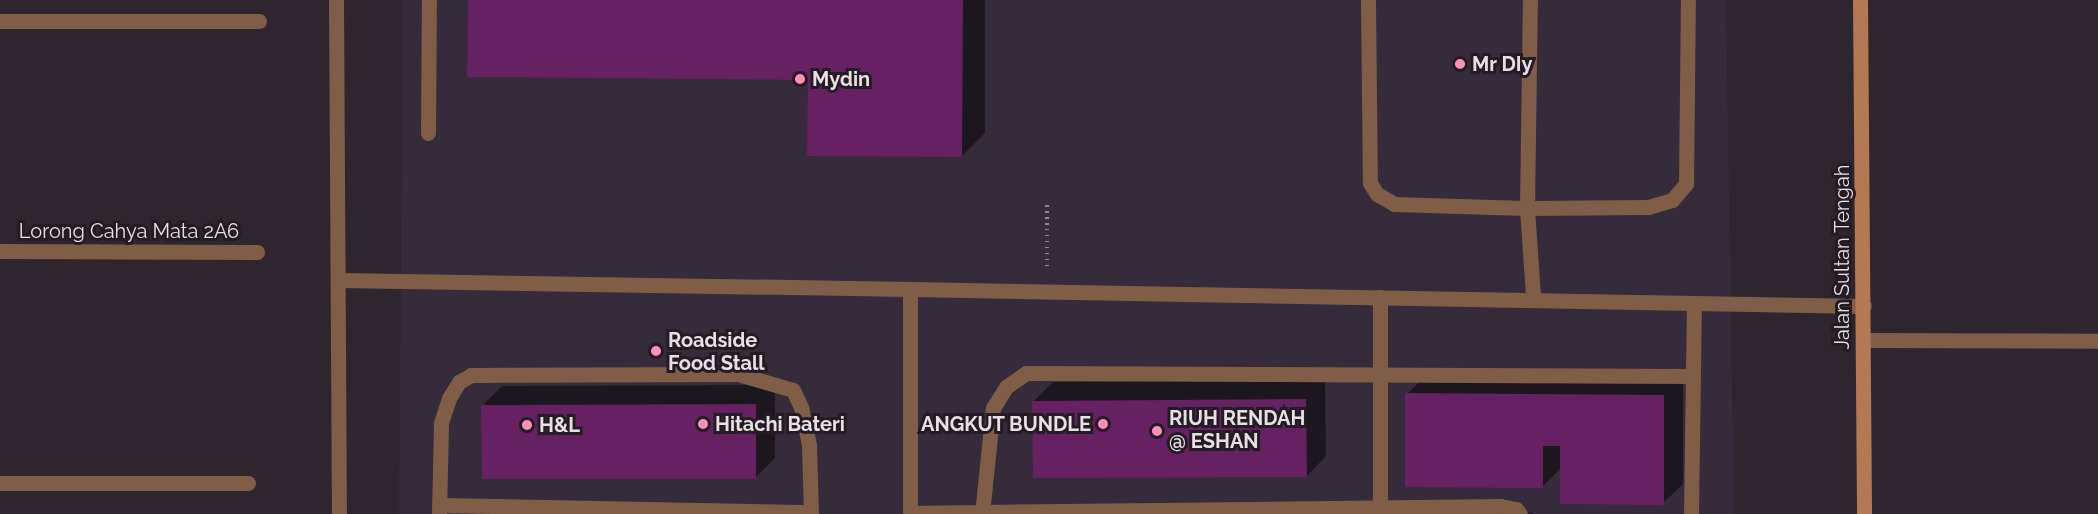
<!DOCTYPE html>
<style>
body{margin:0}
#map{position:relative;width:2098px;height:514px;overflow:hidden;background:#2e252e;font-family:Raleway,sans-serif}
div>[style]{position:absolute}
.commercial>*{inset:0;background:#362b3a}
.shadow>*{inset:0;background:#0007}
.building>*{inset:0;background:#652162}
.path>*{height:4px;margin-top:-2px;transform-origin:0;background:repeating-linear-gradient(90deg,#90898f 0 1.5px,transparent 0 6px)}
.service>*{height:15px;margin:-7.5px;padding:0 7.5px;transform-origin:7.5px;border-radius:7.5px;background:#805d46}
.minor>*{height:15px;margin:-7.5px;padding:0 7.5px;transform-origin:7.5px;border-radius:7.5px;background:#805d46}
.secondary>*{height:15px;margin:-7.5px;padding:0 7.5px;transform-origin:7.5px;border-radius:7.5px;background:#b27954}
.dots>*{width:16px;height:16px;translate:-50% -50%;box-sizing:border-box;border:3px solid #251b24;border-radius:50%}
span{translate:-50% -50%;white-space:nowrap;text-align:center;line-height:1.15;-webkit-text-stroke:6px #251b24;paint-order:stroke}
.poi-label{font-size:20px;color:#e6e0e5;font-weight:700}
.left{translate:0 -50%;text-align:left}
.right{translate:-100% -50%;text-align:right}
.street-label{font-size:20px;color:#e6e0e5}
</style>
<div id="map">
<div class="commercial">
<div style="clip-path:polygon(403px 0,1726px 0,1734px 514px,399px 514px)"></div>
</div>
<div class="shadow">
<div style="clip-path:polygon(469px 0,985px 0,985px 133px,962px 156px,809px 78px)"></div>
<div style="clip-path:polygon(1426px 375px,1683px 376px,1683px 484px,1663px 503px,1562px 467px,1543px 486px,1407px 394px)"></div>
<div style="clip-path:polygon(1325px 380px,1326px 456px,1307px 476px,1034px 401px,1053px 382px)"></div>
<div style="clip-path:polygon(775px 385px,775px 458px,756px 477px,483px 405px,502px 386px)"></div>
<div style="clip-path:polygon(1433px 510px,1533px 513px,1533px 514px,1429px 514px)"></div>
</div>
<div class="building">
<div style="clip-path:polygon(468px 0,963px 0,962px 157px,807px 156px,808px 80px,467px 77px)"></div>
<div style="clip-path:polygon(1405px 393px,1664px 395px,1664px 505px,1560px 504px,1560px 446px,1543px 446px,1543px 488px,1405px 487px)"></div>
<div style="clip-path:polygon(1306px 399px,1307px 477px,1033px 478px,1032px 401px)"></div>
<div style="clip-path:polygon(756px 404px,756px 479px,482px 479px,481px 405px)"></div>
</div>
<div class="path">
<div style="left:1047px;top:205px;width:65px;rotate:90deg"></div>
</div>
<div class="service">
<div style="left:428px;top:133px;width:133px;rotate:-89.6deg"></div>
<div style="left:1527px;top:208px;width:208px;rotate:-89.2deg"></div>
<div style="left:1864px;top:340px;width:234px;rotate:0.2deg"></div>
<div style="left:439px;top:505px;width:372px;rotate:1.1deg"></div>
<div style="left:982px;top:512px;width:518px;rotate:-0.66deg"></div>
<div style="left:1500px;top:506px;width:16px;rotate:11deg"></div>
<div style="left:1516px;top:509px;width:6px;rotate:51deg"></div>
</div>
<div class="minor">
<div style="left:336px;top:0;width:514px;rotate:89.67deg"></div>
<div style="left:1368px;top:0;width:183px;rotate:89.4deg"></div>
<div style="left:1370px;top:183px;width:13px;rotate:58deg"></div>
<div style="left:1377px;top:194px;width:20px;rotate:30deg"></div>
<div style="left:1394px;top:204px;width:133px;rotate:1.7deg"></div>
<div style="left:1527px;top:208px;width:121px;rotate:-0.5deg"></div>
<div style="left:1648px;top:207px;width:25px;rotate:-16deg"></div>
<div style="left:1672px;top:200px;width:21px;rotate:-49deg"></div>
<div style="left:1686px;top:184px;width:184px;rotate:-89.4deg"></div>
<div style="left:0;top:21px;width:259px"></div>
<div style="left:1527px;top:208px;width:89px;rotate:86.1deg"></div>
<div style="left:0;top:251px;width:257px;rotate:0.2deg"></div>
<div style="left:340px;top:280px;width:570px;rotate:0.9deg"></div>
<div style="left:910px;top:289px;width:225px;rotate:90deg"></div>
<div style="left:910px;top:289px;width:954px;rotate:1.02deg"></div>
<div style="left:1380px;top:297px;width:217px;rotate:90deg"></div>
<div style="left:0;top:483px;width:248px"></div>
<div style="left:910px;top:513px;width:72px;rotate:-0.8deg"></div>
<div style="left:439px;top:514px;width:91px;rotate:-88.7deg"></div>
<div style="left:441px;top:423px;width:26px;rotate:-72deg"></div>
<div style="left:449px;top:398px;width:19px;rotate:-58deg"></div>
<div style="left:459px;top:382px;width:14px;rotate:-30deg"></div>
<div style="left:471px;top:375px;width:267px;rotate:-0.2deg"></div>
<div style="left:738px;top:374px;width:57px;rotate:16.2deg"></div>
<div style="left:793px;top:390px;width:19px;rotate:65deg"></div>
<div style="left:801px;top:407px;width:40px;rotate:78deg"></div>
<div style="left:809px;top:446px;width:68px;rotate:88.3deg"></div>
<div style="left:982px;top:514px;width:107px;rotate:-84.1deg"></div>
<div style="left:993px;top:408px;width:25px;rotate:-58deg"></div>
<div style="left:1006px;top:387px;width:24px;rotate:-35deg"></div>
<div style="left:1026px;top:373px;width:665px;rotate:0.26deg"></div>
<div style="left:1691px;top:514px;width:211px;rotate:-89.2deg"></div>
</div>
<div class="secondary">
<div style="left:1860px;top:0;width:514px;rotate:89.55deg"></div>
</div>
<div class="dots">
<div style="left:1460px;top:64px;background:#ff8eb9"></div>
<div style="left:800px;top:79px;background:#ff8eb9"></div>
<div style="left:656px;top:351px;background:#ff8eb9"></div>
<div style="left:703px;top:424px;background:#ff8eb9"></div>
<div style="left:1103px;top:424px;background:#ff8eb9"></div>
<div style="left:527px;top:425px;background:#ff8eb9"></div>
<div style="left:1157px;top:431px;background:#ff8eb9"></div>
</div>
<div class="poi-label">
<span class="left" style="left:1472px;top:64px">Mr DIy</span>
<span class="left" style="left:812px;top:79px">Mydin</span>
<span class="left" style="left:668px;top:352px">Roadside<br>Food Stall</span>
<span class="left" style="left:1169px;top:430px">RIUH RENDAH<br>@ ESHAN</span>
<span class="left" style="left:715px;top:424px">Hitachi Bateri</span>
<span class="right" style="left:1091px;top:424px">ANGKUT BUNDLE</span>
<span class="left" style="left:539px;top:425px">H&amp;L</span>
</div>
<div class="street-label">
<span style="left:129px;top:231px">Lorong Cahya Mata 2A6</span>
<span style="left:1842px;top:257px;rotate:-90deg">Jalan Sultan Tengah</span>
</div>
</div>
